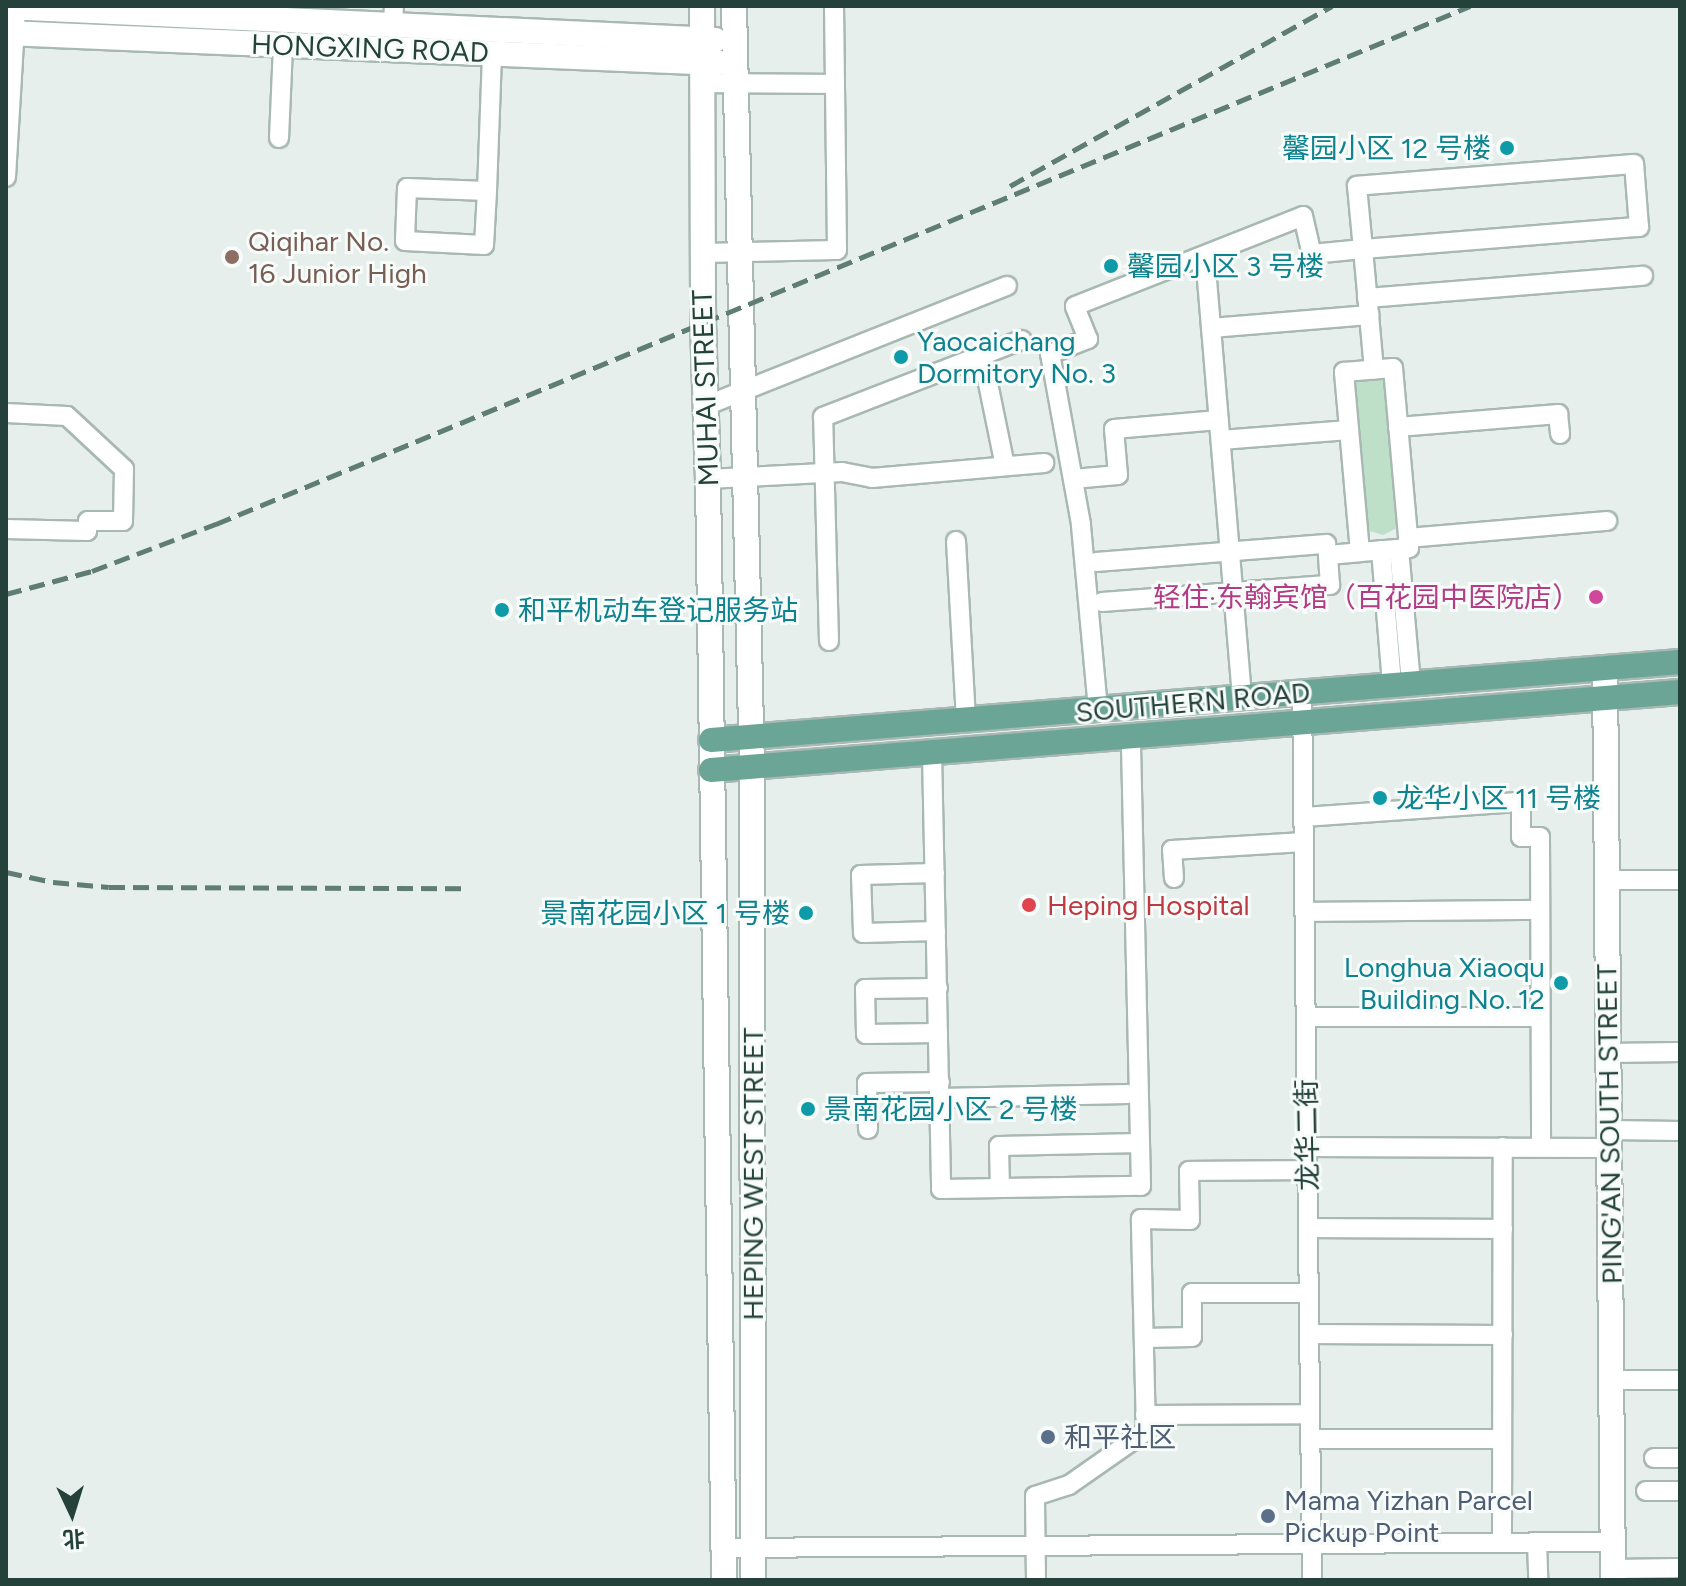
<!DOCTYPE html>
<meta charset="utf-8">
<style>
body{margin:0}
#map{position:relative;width:1686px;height:1586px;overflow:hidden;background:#e6efeb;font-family:Figtree,"Noto Sans SC",sans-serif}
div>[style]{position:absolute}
.green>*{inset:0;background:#bfe0c8}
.roads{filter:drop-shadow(2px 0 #a8b8b2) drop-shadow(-2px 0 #a8b8b2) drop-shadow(0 2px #a8b8b2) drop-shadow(0 -2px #a8b8b2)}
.street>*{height:18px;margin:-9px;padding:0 9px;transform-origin:9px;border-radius:9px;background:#fff}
.secondary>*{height:24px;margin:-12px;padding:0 12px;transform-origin:12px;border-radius:12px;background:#fff}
.primary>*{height:24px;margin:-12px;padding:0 12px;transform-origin:12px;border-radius:12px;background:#6aa596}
.rail>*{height:5px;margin-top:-2.5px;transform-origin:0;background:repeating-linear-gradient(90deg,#5f7d75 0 16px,transparent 0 24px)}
.dots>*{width:22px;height:22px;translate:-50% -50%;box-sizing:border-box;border:4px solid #f7fbf9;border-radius:50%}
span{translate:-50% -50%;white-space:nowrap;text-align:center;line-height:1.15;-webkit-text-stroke:6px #f7fbf9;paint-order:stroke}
.street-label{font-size:28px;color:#24423a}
.culture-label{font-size:28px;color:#0d838f}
.right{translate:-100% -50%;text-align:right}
.left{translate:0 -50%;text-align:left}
.education-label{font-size:28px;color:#785e54}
.hotel-label{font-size:28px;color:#b23c85}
.health-label{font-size:28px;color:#be3a42}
.service-label{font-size:28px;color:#4e5e75}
.frame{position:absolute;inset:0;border:8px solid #24423a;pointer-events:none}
.north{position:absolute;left:32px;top:1474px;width:80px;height:80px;-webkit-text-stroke:6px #f7fbf9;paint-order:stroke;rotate:176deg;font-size:22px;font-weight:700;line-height:32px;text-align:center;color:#24423a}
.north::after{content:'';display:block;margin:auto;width:28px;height:36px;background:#24423a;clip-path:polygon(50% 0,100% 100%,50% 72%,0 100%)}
</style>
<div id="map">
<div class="green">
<div style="clip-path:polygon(1369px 374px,1387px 382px,1399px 527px,1383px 535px,1366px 530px,1352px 385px)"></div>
</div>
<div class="roads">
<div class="street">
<div style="left:393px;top:24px;width:18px;rotate:-87deg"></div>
<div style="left:702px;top:83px;width:133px;rotate:0.4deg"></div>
<div style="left:279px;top:138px;width:93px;rotate:-87.5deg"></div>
<div style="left:6px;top:177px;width:169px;rotate:-86.6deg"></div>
<div style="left:487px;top:191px;width:80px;rotate:-177.9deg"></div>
<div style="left:407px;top:188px;width:53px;rotate:92.2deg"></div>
<div style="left:405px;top:241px;width:79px;rotate:2.9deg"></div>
<div style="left:484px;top:245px;width:54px;rotate:-86.8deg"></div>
<div style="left:487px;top:191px;width:138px;rotate:-87.9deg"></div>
<div style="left:702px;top:253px;width:135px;rotate:-1.3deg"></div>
<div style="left:837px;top:250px;width:244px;rotate:-90.7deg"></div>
<div style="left:1205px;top:256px;width:443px;rotate:85.2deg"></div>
<div style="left:1367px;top:298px;width:277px;rotate:-4.6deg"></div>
<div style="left:1211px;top:328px;width:159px;rotate:-4.7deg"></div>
<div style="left:982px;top:354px;width:114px;rotate:78.4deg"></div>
<div style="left:1393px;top:368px;width:181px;rotate:84.9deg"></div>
<div style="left:1409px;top:548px;width:49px;rotate:175.3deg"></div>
<div style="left:1360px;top:552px;width:181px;rotate:-95.1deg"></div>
<div style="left:1344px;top:372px;width:49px;rotate:-4.7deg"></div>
<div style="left:705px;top:406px;width:325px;rotate:-21.7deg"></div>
<div style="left:6px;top:413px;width:61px;rotate:2.8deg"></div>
<div style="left:67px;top:416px;width:78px;rotate:42.9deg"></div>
<div style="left:124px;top:469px;width:52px;rotate:91.1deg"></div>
<div style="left:123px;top:521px;width:35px;rotate:180deg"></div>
<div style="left:88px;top:521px;width:10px;rotate:96deg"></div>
<div style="left:87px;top:531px;width:81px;rotate:-178.6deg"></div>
<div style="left:1398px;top:427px;width:161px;rotate:-4.6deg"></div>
<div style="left:1558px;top:414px;width:20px;rotate:84deg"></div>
<div style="left:1221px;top:440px;width:128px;rotate:-4.5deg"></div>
<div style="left:708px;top:479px;width:134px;rotate:-3deg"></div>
<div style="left:842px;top:472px;width:31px;rotate:11deg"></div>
<div style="left:872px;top:478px;width:173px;rotate:-5deg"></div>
<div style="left:1073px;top:479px;width:45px;rotate:-5.1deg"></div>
<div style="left:1118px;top:475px;width:46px;rotate:-95deg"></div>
<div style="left:1114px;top:429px;width:105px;rotate:-4.9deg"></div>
<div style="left:1408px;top:538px;width:200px;rotate:-4.9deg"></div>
<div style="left:956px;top:541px;width:178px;rotate:86.8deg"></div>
<div style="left:1399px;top:549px;width:136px;rotate:84.9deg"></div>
<div style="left:1381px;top:550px;width:135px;rotate:85.3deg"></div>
<div style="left:1096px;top:562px;width:231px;rotate:-4.5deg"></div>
<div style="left:1102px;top:602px;width:229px;rotate:-4.3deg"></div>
<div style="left:1330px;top:585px;width:30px;rotate:-94deg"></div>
<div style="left:1328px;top:555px;width:32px;rotate:-5deg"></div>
<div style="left:829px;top:641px;width:224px;rotate:-91.5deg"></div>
<div style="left:823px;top:417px;width:213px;rotate:-21.2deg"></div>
<div style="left:1302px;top:690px;width:890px;rotate:89.36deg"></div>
<div style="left:1098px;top:709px;width:186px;rotate:-95.3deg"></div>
<div style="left:1081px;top:524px;width:173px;rotate:-100.3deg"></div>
<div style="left:1050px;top:354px;width:41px;rotate:-21.5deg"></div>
<div style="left:1088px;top:339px;width:35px;rotate:-112deg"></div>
<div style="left:1075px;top:306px;width:245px;rotate:-21.5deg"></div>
<div style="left:1303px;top:216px;width:39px;rotate:77deg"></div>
<div style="left:1312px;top:254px;width:51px;rotate:-5.6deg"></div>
<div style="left:1363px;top:249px;width:277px;rotate:-4.6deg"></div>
<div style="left:1639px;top:227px;width:63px;rotate:-94.5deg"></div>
<div style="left:1634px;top:164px;width:278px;rotate:175.5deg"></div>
<div style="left:1357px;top:186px;width:63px;rotate:84.6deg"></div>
<div style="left:1363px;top:249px;width:121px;rotate:84.8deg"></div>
<div style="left:932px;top:753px;width:436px;rotate:88.8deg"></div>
<div style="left:941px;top:1189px;width:200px;rotate:-0.9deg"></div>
<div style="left:1141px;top:1186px;width:449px;rotate:-91.3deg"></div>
<div style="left:1304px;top:817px;width:218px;rotate:-4deg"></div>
<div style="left:1521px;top:802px;width:35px;rotate:90deg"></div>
<div style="left:1521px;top:837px;width:19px"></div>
<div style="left:1540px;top:837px;width:310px;rotate:89.8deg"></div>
<div style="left:935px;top:873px;width:74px;rotate:178.5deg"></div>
<div style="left:861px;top:875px;width:58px;rotate:88deg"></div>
<div style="left:863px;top:933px;width:73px;rotate:-1.6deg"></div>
<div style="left:1174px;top:878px;width:28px;rotate:-94deg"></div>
<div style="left:1172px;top:850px;width:132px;rotate:-3.5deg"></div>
<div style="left:1607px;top:880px;width:73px"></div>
<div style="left:1305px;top:912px;width:235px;rotate:-0.5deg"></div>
<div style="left:938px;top:988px;width:73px;rotate:179.2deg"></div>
<div style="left:865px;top:989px;width:45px;rotate:88.7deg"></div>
<div style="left:866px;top:1034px;width:72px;rotate:-0.8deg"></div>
<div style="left:1306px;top:1017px;width:234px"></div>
<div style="left:1608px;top:1053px;width:72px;rotate:-0.8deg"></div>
<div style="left:940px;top:1098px;width:188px;rotate:-1.2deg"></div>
<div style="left:868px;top:1129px;width:46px;rotate:-91.2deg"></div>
<div style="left:867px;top:1083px;width:73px;rotate:-0.8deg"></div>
<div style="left:1609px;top:1130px;width:71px;rotate:0.8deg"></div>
<div style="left:1307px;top:1147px;width:302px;rotate:0.2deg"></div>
<div style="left:1000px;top:1188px;width:42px;rotate:-91.4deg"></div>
<div style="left:999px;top:1146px;width:141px;rotate:-1.2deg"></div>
<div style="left:1308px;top:1228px;width:195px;rotate:0.3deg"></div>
<div style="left:1309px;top:1334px;width:194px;rotate:0.3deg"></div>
<div style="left:1144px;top:1338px;width:48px;rotate:-1.2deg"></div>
<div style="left:1192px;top:1337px;width:44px;rotate:-90deg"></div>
<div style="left:1192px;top:1293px;width:117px"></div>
<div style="left:1611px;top:1380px;width:69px"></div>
<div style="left:1145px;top:1415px;width:165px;rotate:-0.3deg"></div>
<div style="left:1310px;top:1439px;width:192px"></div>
<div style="left:1654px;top:1458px;width:26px"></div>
<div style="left:1646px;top:1491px;width:34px"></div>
<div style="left:1537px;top:1542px;width:38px;rotate:88deg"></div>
<div style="left:1502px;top:1543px;width:396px;rotate:-89.9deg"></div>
<div style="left:724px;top:1548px;width:889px;rotate:-0.39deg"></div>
<div style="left:1613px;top:1569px;width:67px;rotate:-0.9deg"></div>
<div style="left:1036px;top:1580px;width:84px;rotate:-90.7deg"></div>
<div style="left:1035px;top:1496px;width:36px;rotate:-18deg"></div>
<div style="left:1069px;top:1485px;width:94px;rotate:-35deg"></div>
<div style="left:1146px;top:1431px;width:212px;rotate:-91.4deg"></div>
<div style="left:1141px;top:1219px;width:49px;rotate:1.2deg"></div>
<div style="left:1190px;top:1220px;width:49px;rotate:-91.2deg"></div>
<div style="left:1189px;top:1171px;width:118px;rotate:-0.5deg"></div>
</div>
<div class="secondary">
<div style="left:702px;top:6px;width:316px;rotate:89.8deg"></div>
<div style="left:703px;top:322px;width:157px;rotate:88.2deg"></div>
<div style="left:708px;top:479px;width:1101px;rotate:89.17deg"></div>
<div style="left:734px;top:6px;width:762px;rotate:88.65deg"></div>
<div style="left:752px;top:768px;width:812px;rotate:89.93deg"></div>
<div style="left:6px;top:7px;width:710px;rotate:2.66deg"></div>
<div style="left:6px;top:33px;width:714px;rotate:2.41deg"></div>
<div style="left:1605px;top:668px;width:912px;rotate:89.5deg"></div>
</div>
<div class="primary">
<div style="left:711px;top:740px;width:972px;rotate:-4.6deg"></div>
<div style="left:711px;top:770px;width:972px;rotate:-4.6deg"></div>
</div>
</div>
<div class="rail">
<div style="left:1010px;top:186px;width:369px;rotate:-29.2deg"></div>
<div style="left:6px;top:594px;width:89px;rotate:-15deg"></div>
<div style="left:92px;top:571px;width:133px;rotate:-20.8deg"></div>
<div style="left:216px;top:524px;width:1357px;rotate:-22.44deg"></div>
<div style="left:6px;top:872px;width:48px;rotate:12deg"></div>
<div style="left:53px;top:882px;width:56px;rotate:5.1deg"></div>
<div style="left:109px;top:887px;width:354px;rotate:0.2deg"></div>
</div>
<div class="dots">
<div style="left:1507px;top:148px;background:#0f9aa8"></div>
<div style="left:232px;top:257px;background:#8d6e63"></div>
<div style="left:1111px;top:266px;background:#0f9aa8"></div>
<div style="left:901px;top:357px;background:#0f9aa8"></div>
<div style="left:1596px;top:597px;background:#d1479c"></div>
<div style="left:502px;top:610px;background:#0f9aa8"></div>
<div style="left:1380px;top:798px;background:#0f9aa8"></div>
<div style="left:1029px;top:905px;background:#e0444e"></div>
<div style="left:806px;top:913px;background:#0f9aa8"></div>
<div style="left:1561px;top:983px;background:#0f9aa8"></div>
<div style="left:808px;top:1109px;background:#0f9aa8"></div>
<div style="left:1048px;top:1437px;background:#5c6f8a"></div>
<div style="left:1268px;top:1516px;background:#5c6f8a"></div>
</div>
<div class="street-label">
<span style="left:370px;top:48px;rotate:2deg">HONGXING ROAD</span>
<span style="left:705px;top:388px;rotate:-92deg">MUHAI STREET</span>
<span style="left:1193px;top:702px;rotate:-5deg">SOUTHERN ROAD</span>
<span style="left:1609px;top:1124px;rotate:-91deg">PING'AN SOUTH STREET</span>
<span style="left:1307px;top:1135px;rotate:-91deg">龙华二街</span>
<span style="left:753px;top:1174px;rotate:-90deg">HEPING WEST STREET</span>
</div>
<div class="culture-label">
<span class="right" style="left:1491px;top:148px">馨园小区 12 号楼</span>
<span class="left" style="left:1127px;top:266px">馨园小区 3 号楼</span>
<span class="left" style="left:917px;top:357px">Yaocaichang<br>Dormitory No. 3</span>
<span class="left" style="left:518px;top:610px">和平机动车登记服务站</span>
<span class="left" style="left:1396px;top:798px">龙华小区 11 号楼</span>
<span class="right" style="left:790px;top:913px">景南花园小区 1 号楼</span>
<span class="right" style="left:1545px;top:983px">Longhua Xiaoqu<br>Building No. 12</span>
<span class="left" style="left:824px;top:1109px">景南花园小区 2 号楼</span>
</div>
<div class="education-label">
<span class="left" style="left:248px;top:257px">Qiqihar No.<br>16 Junior High</span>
</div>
<div class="hotel-label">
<span class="right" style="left:1580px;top:597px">轻住·东翰宾馆（百花园中医院店）</span>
</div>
<div class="health-label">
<span class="left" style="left:1047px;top:905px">Heping Hospital</span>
</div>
<div class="service-label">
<span class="left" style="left:1064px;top:1437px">和平社区</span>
<span class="left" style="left:1284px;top:1516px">Mama Yizhan Parcel<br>Pickup Point</span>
</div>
<div class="frame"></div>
<div class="north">北</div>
</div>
